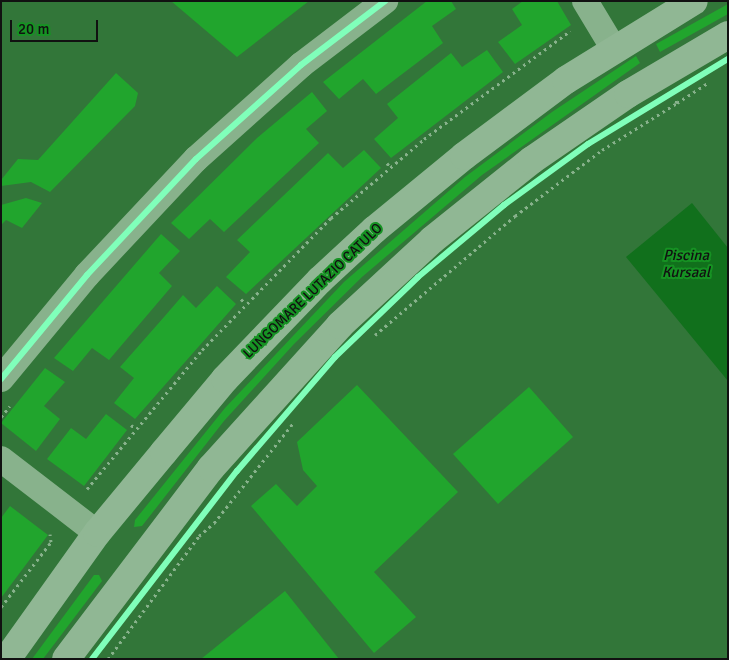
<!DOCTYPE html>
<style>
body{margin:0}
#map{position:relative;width:729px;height:660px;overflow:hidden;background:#327639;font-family:Signika,sans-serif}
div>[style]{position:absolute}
.green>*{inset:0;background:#21a52d}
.water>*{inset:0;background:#11701c}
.path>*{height:3px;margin-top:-1.5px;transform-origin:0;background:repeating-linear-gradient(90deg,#88b28c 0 2.5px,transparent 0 6.5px)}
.minor>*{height:26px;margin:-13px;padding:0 13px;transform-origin:13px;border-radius:13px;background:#88b28c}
.secondary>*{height:28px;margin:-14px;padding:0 14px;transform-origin:14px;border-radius:14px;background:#90b794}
.cycleway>*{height:6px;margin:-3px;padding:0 3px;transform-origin:3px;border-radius:3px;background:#80ffba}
span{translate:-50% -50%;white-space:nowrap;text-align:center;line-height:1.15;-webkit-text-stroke:4px #169223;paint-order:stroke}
.street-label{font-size:14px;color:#111}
.water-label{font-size:15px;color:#111;font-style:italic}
.frame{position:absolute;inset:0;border:2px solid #111;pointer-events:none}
.scale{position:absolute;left:10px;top:20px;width:88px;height:22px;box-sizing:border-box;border:2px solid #111;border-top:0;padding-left:6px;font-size:15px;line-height:18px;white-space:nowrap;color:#111;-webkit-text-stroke:4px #169223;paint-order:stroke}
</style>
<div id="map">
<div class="green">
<div style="clip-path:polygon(171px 1px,309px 1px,237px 57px)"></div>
<div style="clip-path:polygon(427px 1px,451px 1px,456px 9px,432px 26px,443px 43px,376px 94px,363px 79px,339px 99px,323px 82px)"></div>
<div style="clip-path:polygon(523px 1px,557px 1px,571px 25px,515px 64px,498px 42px,522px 25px,512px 9px)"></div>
<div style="clip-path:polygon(728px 4px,728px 14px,660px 52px,656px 44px)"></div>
<div style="clip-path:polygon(487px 50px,503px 72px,391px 158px,374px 139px,398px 118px,387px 104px,451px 53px,462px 67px)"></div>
<div style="clip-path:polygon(636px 56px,640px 63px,482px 175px,362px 277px,294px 344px,224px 421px,142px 526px,134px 527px,135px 520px,225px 408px,344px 282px,465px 177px,552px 112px)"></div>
<div style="clip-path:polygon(116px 73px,138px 93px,135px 106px,50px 192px,31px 182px,1px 186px,1px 180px,18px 159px,38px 160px)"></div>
<div style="clip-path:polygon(312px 92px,327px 111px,306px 129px,319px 143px,255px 203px,224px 232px,210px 219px,189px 239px,171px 223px,257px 138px)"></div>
<div style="clip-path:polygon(364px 150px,381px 168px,246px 294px,226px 277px,250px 252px,237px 240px,328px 153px,343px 168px)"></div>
<div style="clip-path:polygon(26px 198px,42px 203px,22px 228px,6px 220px,1px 225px,1px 205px)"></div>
<div style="clip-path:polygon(161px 234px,180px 251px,159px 273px,172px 286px,109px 360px,92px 348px,73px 371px,54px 358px)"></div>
<div style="clip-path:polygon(217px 286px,236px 304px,135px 419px,114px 403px,134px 378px,120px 367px,164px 317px,183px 295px,196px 308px)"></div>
<div style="clip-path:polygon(45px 368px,65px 382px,44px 406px,60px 419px,36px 451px,1px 423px)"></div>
<div style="clip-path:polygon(357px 385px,458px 492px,374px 572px,416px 617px,374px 653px,251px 506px,276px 484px,297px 506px,317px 486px,303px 470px,297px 442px)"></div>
<div style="clip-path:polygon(529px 387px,573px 437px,498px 504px,453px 454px)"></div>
<div style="clip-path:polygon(106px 414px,127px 430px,84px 486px,47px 459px,71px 428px,86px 439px)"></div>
<div style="clip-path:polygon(10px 506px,48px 535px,1px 598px,1px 518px)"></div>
<div style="clip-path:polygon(94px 575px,99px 575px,102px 581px,43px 659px,32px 659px)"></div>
<div style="clip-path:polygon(285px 591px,339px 659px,201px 659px)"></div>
</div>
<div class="water">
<div style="clip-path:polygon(692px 203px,728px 248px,728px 381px,626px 257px)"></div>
</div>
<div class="path">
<div style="left:677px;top:103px;width:37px;rotate:-33deg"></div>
<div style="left:387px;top:163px;width:5px;rotate:53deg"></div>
<div style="left:241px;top:299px;width:6px;rotate:45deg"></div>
<div style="left:375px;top:335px;width:184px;rotate:-40.4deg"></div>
<div style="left:515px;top:216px;width:109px;rotate:-37.2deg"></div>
<div style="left:602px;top:150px;width:89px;rotate:-32.1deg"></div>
<div style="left:677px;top:103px;width:4px;rotate:-117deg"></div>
<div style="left:1px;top:417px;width:14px;rotate:-51deg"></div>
<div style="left:131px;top:425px;width:5px;rotate:37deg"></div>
<div style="left:87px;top:489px;width:180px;rotate:-50.4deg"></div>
<div style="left:202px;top:350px;width:185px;rotate:-45.7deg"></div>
<div style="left:331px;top:218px;width:122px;rotate:-40.3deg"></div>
<div style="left:424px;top:139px;width:182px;rotate:-36.5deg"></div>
<div style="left:1px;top:607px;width:82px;rotate:-52.4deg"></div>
<div style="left:51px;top:542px;width:8px;rotate:-97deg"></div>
<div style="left:108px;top:659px;width:153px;rotate:-53.5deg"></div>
<div style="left:199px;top:536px;width:20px;rotate:-41deg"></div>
<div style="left:214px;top:523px;width:129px;rotate:-51.6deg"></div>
</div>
<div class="minor">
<div style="left:585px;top:1px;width:56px;rotate:58.9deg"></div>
<div style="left:1px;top:379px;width:135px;rotate:-50.4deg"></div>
<div style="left:87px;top:275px;width:159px;rotate:-46.8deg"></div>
<div style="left:196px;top:159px;width:141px;rotate:-41.8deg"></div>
<div style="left:301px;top:65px;width:106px;rotate:-37.3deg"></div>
<div style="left:1px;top:459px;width:121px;rotate:37.6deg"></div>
</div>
<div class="secondary">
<div style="left:7px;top:659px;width:155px;rotate:-54.5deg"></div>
<div style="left:97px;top:533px;width:105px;rotate:-50.4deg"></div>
<div style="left:164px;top:452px;width:95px;rotate:-50.1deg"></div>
<div style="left:225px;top:379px;width:137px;rotate:-46.2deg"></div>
<div style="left:320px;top:280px;width:74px;rotate:-42.8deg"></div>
<div style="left:374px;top:230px;width:117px;rotate:-39.4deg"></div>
<div style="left:464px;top:156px;width:127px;rotate:-36.7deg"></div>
<div style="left:566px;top:80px;width:150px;rotate:-31.7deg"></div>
<div style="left:66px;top:659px;width:240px;rotate:-52.8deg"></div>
<div style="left:211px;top:468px;width:193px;rotate:-47.9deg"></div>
<div style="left:340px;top:325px;width:125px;rotate:-42.7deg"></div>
<div style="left:432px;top:240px;width:128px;rotate:-38.7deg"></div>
<div style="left:532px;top:160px;width:116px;rotate:-34.5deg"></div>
<div style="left:628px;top:94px;width:116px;rotate:-30.5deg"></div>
</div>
<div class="cycleway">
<div style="left:1px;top:379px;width:135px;rotate:-50.4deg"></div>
<div style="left:87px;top:275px;width:159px;rotate:-46.8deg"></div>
<div style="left:196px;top:159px;width:141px;rotate:-41.8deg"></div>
<div style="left:301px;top:65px;width:106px;rotate:-37.3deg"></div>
<div style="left:92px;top:659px;width:237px;rotate:-52.4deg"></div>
<div style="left:237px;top:471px;width:150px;rotate:-49.3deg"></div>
<div style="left:335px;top:357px;width:115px;rotate:-43.9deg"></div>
<div style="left:418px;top:277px;width:112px;rotate:-39.9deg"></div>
<div style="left:504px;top:205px;width:104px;rotate:-36deg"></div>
<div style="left:588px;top:144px;width:164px;rotate:-31.3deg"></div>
</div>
<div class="street-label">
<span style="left:313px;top:291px;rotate:-44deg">LUNGOMARE LUTAZIO CATULO</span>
</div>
<div class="water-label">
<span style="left:686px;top:264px">Piscina<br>Kursaal</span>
</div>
<div class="frame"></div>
<div class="scale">20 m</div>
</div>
